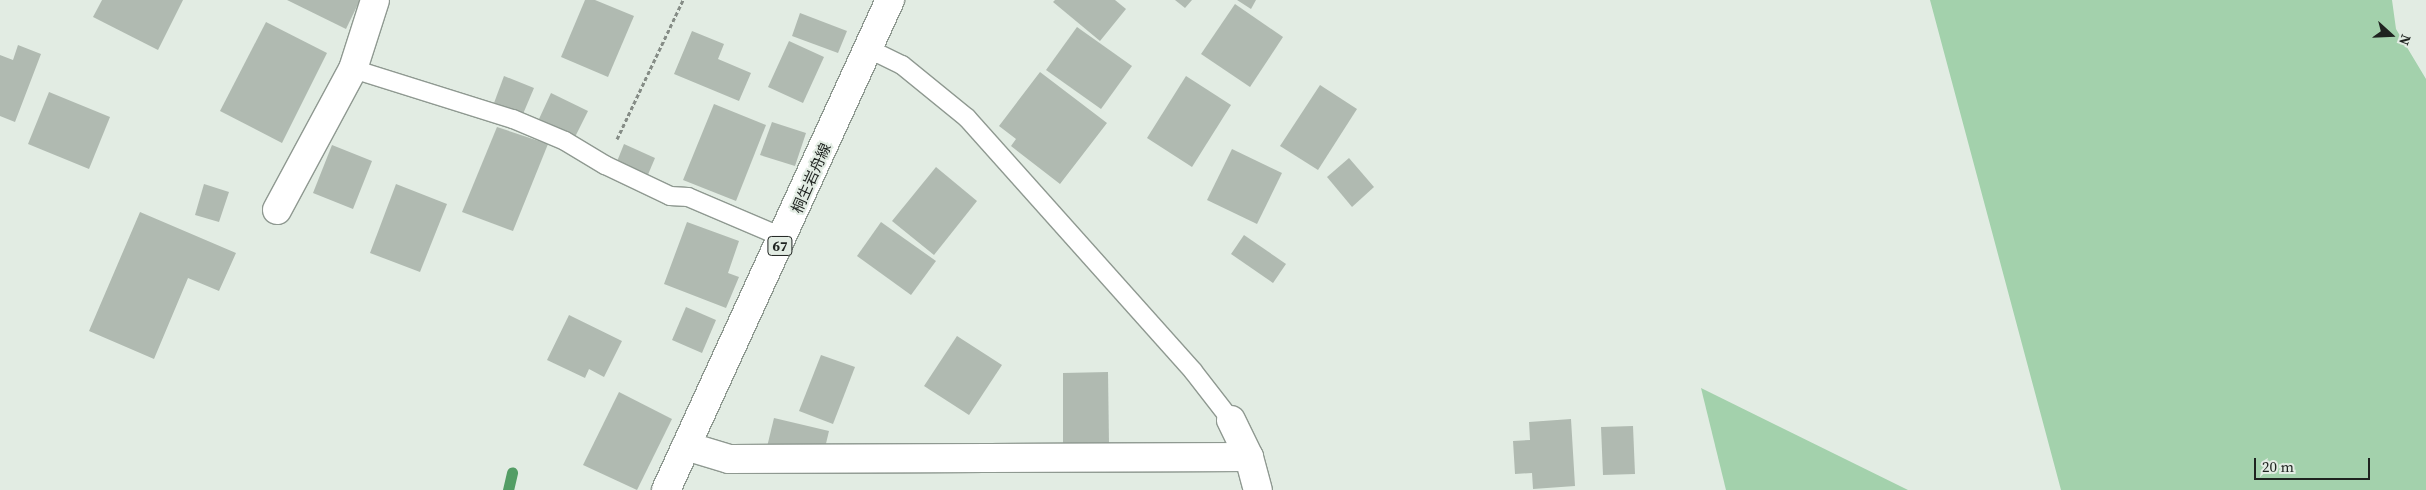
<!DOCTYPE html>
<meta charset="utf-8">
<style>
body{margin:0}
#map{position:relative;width:2426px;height:490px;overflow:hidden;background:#e2ece3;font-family:"Source Serif 4","Noto Sans JP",serif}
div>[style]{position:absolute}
.green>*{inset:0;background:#a3d1ac}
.stream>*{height:11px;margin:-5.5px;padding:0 5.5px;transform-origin:5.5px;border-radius:5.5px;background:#539d65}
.building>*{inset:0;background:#b0bab1}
.path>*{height:3px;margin-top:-1.5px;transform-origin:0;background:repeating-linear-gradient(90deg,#858c86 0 4px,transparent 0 6.5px)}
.roads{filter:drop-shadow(1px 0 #8f9991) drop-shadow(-1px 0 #8f9991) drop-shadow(0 1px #8f9991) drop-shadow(0 -1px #8f9991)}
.lane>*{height:18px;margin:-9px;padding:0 9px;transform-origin:9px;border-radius:9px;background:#fff}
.street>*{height:28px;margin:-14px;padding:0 14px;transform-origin:14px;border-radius:14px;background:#fff}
.primary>*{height:28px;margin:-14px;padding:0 14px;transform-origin:14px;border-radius:14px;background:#fff}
span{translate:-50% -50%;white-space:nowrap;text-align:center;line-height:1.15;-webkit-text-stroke:4px #e2ece3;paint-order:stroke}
.shield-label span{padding:1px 4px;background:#e2ece3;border:1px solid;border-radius:4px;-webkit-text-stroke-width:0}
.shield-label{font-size:14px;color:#1f2320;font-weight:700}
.street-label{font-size:15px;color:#1f2320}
.north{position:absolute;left:2366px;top:10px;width:50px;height:50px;-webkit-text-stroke:4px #e2ece3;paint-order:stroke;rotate:110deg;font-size:14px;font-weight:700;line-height:20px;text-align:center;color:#1f2320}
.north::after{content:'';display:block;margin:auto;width:18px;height:22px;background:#1f2320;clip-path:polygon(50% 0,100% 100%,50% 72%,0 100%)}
.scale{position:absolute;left:2254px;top:458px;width:116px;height:22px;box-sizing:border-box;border:2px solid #1f2320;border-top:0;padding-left:6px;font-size:15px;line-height:18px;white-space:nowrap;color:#1f2320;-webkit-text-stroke:4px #e2ece3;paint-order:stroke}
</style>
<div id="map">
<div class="green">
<div style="clip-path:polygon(1930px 0,2392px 0,2396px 29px,2426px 79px,2426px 490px,2061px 490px)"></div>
<div style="clip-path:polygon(1701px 388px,1908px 490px,1726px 490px)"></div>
</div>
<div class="stream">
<div style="left:508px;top:490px;width:18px;rotate:-77deg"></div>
</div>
<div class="building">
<div style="clip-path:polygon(102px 0,183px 0,158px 50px,93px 17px)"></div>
<div style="clip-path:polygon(287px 0,360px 0,346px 29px)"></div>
<div style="clip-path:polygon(585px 0,595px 0,634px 16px,608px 77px,561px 57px)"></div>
<div style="clip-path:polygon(1055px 0,1115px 0,1126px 9px,1100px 41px,1053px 2px)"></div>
<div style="clip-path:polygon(1175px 0,1192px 0,1185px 8px)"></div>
<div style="clip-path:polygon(1237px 0,1256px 0,1251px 9px)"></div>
<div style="clip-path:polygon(1235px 4px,1283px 37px,1250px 87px,1201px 54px)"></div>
<div style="clip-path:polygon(800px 13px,847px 31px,838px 53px,792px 36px)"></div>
<div style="clip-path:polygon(266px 22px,327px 53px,282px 143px,220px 111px)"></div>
<div style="clip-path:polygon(1077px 27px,1132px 66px,1101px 109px,1046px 70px)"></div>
<div style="clip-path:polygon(692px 31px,724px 44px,718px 59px,751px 73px,739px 101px,674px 74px)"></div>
<div style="clip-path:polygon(789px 41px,824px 57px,803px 103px,768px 87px)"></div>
<div style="clip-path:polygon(18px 45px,41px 54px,15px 122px,0 116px,0 55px,13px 60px)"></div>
<div style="clip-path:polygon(1040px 72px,1107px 123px,1060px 184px,1011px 146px,1016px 139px,999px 126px)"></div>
<div style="clip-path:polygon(504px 76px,534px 88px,523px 114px,494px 103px)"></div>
<div style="clip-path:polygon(1186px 76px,1231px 105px,1192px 167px,1147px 138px)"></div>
<div style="clip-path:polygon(1320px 85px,1357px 109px,1318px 170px,1280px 146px)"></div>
<div style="clip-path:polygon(49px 92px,110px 117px,89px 169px,28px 144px)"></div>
<div style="clip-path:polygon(551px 93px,588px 111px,575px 137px,539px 119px)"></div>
<div style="clip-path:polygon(714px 104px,766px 125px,736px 201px,683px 180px)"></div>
<div style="clip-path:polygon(772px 122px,806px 133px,795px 166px,760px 155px)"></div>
<div style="clip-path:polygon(497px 127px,548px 144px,513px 231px,462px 212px)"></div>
<div style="clip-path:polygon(624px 144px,655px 158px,647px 177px,616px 164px)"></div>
<div style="clip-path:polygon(332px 145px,372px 161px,353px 209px,313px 193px)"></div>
<div style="clip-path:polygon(1232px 149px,1282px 173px,1257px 224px,1207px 200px)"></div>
<div style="clip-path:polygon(1349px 158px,1374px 187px,1352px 207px,1327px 177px)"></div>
<div style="clip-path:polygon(936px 167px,977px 201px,934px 255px,892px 221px)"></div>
<div style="clip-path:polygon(204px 184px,229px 192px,219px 222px,195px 215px)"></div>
<div style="clip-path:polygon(396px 184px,447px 204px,420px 272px,370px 253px)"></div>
<div style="clip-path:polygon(140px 212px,236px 253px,219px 291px,188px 278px,154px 359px,89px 331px)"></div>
<div style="clip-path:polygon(687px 222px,739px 241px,728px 273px,739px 277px,726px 308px,664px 284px)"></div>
<div style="clip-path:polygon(881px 222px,936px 261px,911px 295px,857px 256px)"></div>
<div style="clip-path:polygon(1244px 235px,1286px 264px,1273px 283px,1231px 254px)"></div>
<div style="clip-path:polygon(686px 307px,716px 320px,702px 353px,672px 340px)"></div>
<div style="clip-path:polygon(569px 315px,622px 341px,604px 377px,589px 369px,585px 378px,547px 360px)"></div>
<div style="clip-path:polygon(957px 336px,1002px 365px,969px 415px,924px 386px)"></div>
<div style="clip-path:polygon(821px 355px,855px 367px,833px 424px,799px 411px)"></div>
<div style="clip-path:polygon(1108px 372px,1109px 444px,1063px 444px,1063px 373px)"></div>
<div style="clip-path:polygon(619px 392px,672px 419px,637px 490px,583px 465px)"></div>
<div style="clip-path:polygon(774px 418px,829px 431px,823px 456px,766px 451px)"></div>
<div style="clip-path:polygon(1571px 419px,1575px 486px,1533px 489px,1532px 473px,1515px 474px,1513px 441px,1530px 440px,1529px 422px)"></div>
<div style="clip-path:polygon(1633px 426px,1635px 474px,1603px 475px,1601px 427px)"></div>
</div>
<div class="path">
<div style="left:617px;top:139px;width:154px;rotate:-64.6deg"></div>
</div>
<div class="roads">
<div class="lane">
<div style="left:869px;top:49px;width:37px;rotate:26deg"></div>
<div style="left:902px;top:65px;width:84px;rotate:39.2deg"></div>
<div style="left:967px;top:118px;width:339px;rotate:48.2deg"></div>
<div style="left:1193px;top:371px;width:62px;rotate:52.2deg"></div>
<div style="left:353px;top:69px;width:168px;rotate:17.4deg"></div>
<div style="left:513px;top:119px;width:56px;rotate:22.9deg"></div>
<div style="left:565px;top:141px;width:47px;rotate:31deg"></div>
<div style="left:605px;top:165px;width:72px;rotate:25.5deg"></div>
<div style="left:670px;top:196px;width:18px;rotate:3deg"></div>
<div style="left:688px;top:197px;width:104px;rotate:23.1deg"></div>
</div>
<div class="street">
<div style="left:277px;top:210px;width:160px;rotate:-61.7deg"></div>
<div style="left:353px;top:69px;width:72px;rotate:-72.3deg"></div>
<div style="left:1231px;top:420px;width:41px;rotate:64.1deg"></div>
<div style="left:1249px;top:457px;width:34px;rotate:75deg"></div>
<div style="left:686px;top:446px;width:45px;rotate:16.8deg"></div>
<div style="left:729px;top:459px;width:520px;rotate:-0.22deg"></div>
</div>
<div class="primary">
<div style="left:666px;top:490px;width:539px;rotate:-65.43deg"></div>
</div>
</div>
<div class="shield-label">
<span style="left:780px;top:246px">67</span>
</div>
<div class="street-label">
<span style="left:811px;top:178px;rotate:-66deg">桐生岩舟線</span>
</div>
<div class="north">N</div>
<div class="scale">20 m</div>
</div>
